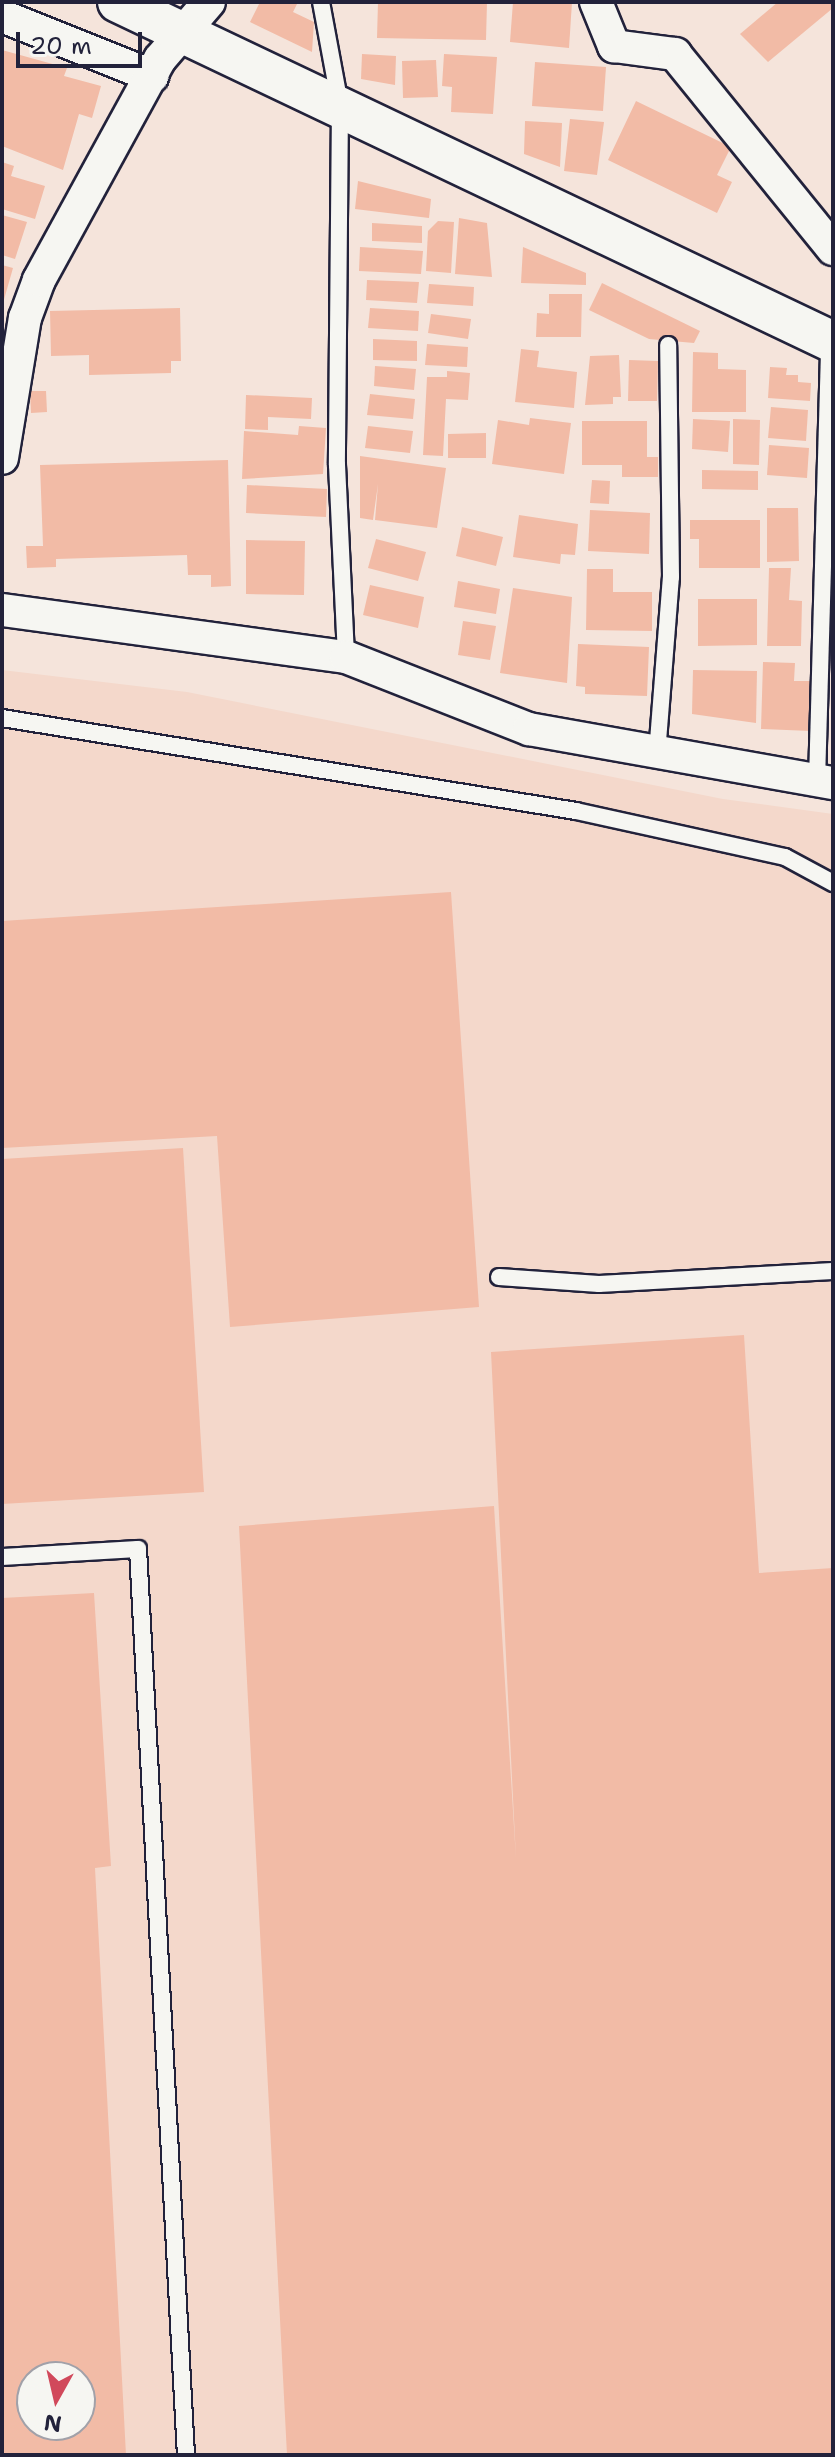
<!DOCTYPE html>
<style>
body{margin:0}
#map{position:relative;width:835px;height:2457px;overflow:hidden;background:#f5e4db;font-family:"Shantell Sans",sans-serif}
div>[style]{position:absolute}
.built>*{inset:0;background:#f4d8cb}
.building>*{inset:0;background:#f2bba6}
.roads{filter:drop-shadow(2px 0 #22223b) drop-shadow(-2px 0 #22223b) drop-shadow(0 2px #22223b) drop-shadow(0 -2px #22223b)}
.service>*{height:16px;margin:-8px;padding:0 8px;transform-origin:8px;border-radius:8px;background:#f6f6f2}
.minor>*{height:32px;margin:-16px;padding:0 16px;transform-origin:16px;border-radius:16px;background:#f6f6f2}
.tertiary>*{height:40px;margin:-20px;padding:0 20px;transform-origin:20px;border-radius:20px;background:#f6f6f2}
span{translate:-50% -50%;white-space:nowrap;text-align:center;line-height:1.15;-webkit-text-stroke:7px #f6f6f2;paint-order:stroke}
.frame{position:absolute;inset:0;border:4px solid #22223b;pointer-events:none}
.north{position:absolute;left:16px;top:2361px;width:80px;height:80px;box-sizing:border-box;background:#f6f6f2;border:2px solid #a1a1a9;border-radius:50%;rotate:188deg;font-size:22px;font-weight:700;line-height:32px;text-align:center;color:#22223b}
.north::after{content:'';display:block;margin:auto;width:28px;height:36px;background:#d1495b;clip-path:polygon(50% 0,100% 100%,50% 72%,0 100%)}
.scale{position:absolute;left:16px;top:32px;width:126px;height:36px;box-sizing:border-box;border:4px solid #22223b;border-top:0;padding-left:10px;font-size:24px;line-height:28px;white-space:nowrap;color:#22223b;-webkit-text-stroke:6px #f6f6f2;paint-order:stroke}
</style>
<div id="map">
<div class="built">
<div style="clip-path:polygon(evenodd,2px 670px,187px 692px,723px 799px,833px 814px,833px 2455px,2px 2455px,2px 670px,32px 2377px,80px 2377px,80px 2425px,32px 2425px,32px 2377px)"></div>
</div>
<div class="building">
<div style="clip-path:polygon(260px 2px,298px 2px,293px 12px,314px 22px,312px 52px,250px 22px)"></div>
<div style="clip-path:polygon(378px 2px,487px 2px,486px 40px,377px 38px)"></div>
<div style="clip-path:polygon(513px 2px,572px 2px,569px 48px,510px 42px)"></div>
<div style="clip-path:polygon(778px 2px,833px 2px,833px 8px,768px 62px,740px 34px)"></div>
<div style="clip-path:polygon(2px 50px,67px 68px,64px 76px,101px 86px,92px 118px,79px 114px,63px 170px,2px 146px)"></div>
<div style="clip-path:polygon(362px 54px,396px 56px,395px 85px,361px 79px)"></div>
<div style="clip-path:polygon(444px 54px,497px 57px,493px 114px,451px 112px,452px 87px,442px 86px)"></div>
<div style="clip-path:polygon(436px 60px,438px 97px,403px 98px,402px 61px)"></div>
<div style="clip-path:polygon(535px 62px,606px 67px,603px 111px,532px 106px)"></div>
<div style="clip-path:polygon(636px 101px,731px 147px,717px 175px,732px 182px,717px 213px,608px 160px)"></div>
<div style="clip-path:polygon(570px 119px,604px 122px,597px 175px,564px 171px)"></div>
<div style="clip-path:polygon(525px 121px,562px 123px,560px 167px,524px 154px)"></div>
<div style="clip-path:polygon(2px 162px,14px 166px,11px 176px,45px 186px,35px 219px,2px 209px)"></div>
<div style="clip-path:polygon(358px 181px,431px 199px,429px 218px,355px 209px)"></div>
<div style="clip-path:polygon(2px 215px,27px 222px,15px 259px,2px 255px)"></div>
<div style="clip-path:polygon(459px 218px,487px 223px,492px 277px,455px 274px)"></div>
<div style="clip-path:polygon(438px 221px,454px 222px,451px 273px,426px 271px,428px 231px)"></div>
<div style="clip-path:polygon(372px 223px,422px 226px,422px 243px,372px 241px)"></div>
<div style="clip-path:polygon(360px 247px,423px 251px,421px 274px,359px 271px)"></div>
<div style="clip-path:polygon(523px 247px,586px 273px,586px 285px,521px 283px)"></div>
<div style="clip-path:polygon(2px 265px,13px 268px,3px 303px,2px 303px)"></div>
<div style="clip-path:polygon(367px 280px,419px 282px,417px 303px,366px 300px)"></div>
<div style="clip-path:polygon(602px 283px,700px 331px,694px 343px,649px 339px,589px 310px)"></div>
<div style="clip-path:polygon(429px 284px,474px 287px,473px 306px,427px 303px)"></div>
<div style="clip-path:polygon(549px 294px,582px 294px,581px 337px,536px 337px,537px 313px,549px 314px)"></div>
<div style="clip-path:polygon(180px 308px,181px 361px,171px 361px,171px 373px,89px 375px,89px 355px,51px 356px,50px 311px)"></div>
<div style="clip-path:polygon(370px 308px,419px 311px,418px 331px,368px 328px)"></div>
<div style="clip-path:polygon(431px 314px,471px 319px,468px 339px,428px 333px)"></div>
<div style="clip-path:polygon(373px 339px,417px 341px,417px 361px,373px 360px)"></div>
<div style="clip-path:polygon(427px 344px,468px 347px,467px 367px,425px 365px)"></div>
<div style="clip-path:polygon(521px 349px,539px 351px,537px 367px,577px 372px,574px 408px,515px 402px)"></div>
<div style="clip-path:polygon(693px 352px,718px 353px,718px 369px,746px 370px,746px 412px,692px 412px)"></div>
<div style="clip-path:polygon(619px 355px,621px 397px,613px 397px,613px 404px,585px 405px,590px 356px)"></div>
<div style="clip-path:polygon(629px 360px,658px 361px,657px 401px,628px 401px)"></div>
<div style="clip-path:polygon(375px 366px,416px 369px,414px 390px,374px 386px)"></div>
<div style="clip-path:polygon(770px 367px,787px 368px,786px 375px,798px 375px,798px 382px,811px 383px,810px 401px,768px 398px)"></div>
<div style="clip-path:polygon(447px 371px,470px 373px,468px 400px,446px 399px,443px 456px,423px 455px,427px 377px,447px 377px)"></div>
<div style="clip-path:polygon(30px 391px,46px 391px,47px 412px,31px 413px)"></div>
<div style="clip-path:polygon(370px 394px,415px 399px,413px 419px,367px 415px)"></div>
<div style="clip-path:polygon(246px 395px,312px 398px,311px 419px,268px 417px,268px 430px,245px 429px)"></div>
<div style="clip-path:polygon(771px 407px,808px 410px,806px 441px,768px 438px)"></div>
<div style="clip-path:polygon(530px 418px,571px 423px,564px 474px,492px 464px,498px 420px,529px 425px)"></div>
<div style="clip-path:polygon(693px 419px,730px 421px,728px 452px,692px 449px)"></div>
<div style="clip-path:polygon(733px 419px,760px 420px,759px 465px,733px 464px)"></div>
<div style="clip-path:polygon(582px 421px,647px 421px,647px 457px,658px 457px,658px 477px,622px 477px,622px 465px,582px 465px)"></div>
<div style="clip-path:polygon(299px 426px,326px 428px,323px 474px,242px 479px,244px 431px,298px 435px)"></div>
<div style="clip-path:polygon(368px 426px,413px 431px,410px 453px,365px 448px)"></div>
<div style="clip-path:polygon(486px 433px,486px 458px,448px 458px,448px 434px)"></div>
<div style="clip-path:polygon(769px 445px,809px 448px,807px 478px,767px 475px)"></div>
<div style="clip-path:polygon(360px 456px,446px 468px,437px 528px,375px 520px,378px 484px,373px 520px,360px 518px)"></div>
<div style="clip-path:polygon(228px 460px,231px 586px,211px 587px,211px 575px,188px 575px,187px 555px,56px 559px,56px 567px,27px 568px,26px 546px,43px 546px,40px 465px)"></div>
<div style="clip-path:polygon(702px 470px,758px 471px,758px 490px,702px 489px)"></div>
<div style="clip-path:polygon(592px 480px,610px 481px,609px 504px,590px 503px)"></div>
<div style="clip-path:polygon(247px 485px,327px 489px,326px 517px,246px 513px)"></div>
<div style="clip-path:polygon(767px 508px,798px 508px,799px 561px,767px 562px)"></div>
<div style="clip-path:polygon(590px 510px,650px 513px,649px 554px,588px 551px)"></div>
<div style="clip-path:polygon(519px 515px,578px 524px,575px 555px,561px 554px,560px 564px,513px 557px)"></div>
<div style="clip-path:polygon(690px 520px,760px 520px,760px 568px,699px 568px,699px 539px,690px 539px)"></div>
<div style="clip-path:polygon(462px 527px,503px 537px,496px 566px,456px 556px)"></div>
<div style="clip-path:polygon(376px 539px,426px 552px,418px 581px,368px 568px)"></div>
<div style="clip-path:polygon(246px 540px,305px 541px,304px 595px,246px 594px)"></div>
<div style="clip-path:polygon(769px 568px,791px 568px,789px 600px,802px 601px,801px 646px,767px 646px)"></div>
<div style="clip-path:polygon(587px 569px,613px 569px,613px 592px,652px 592px,652px 631px,586px 630px)"></div>
<div style="clip-path:polygon(458px 581px,500px 589px,496px 614px,454px 607px)"></div>
<div style="clip-path:polygon(370px 585px,424px 597px,418px 628px,363px 615px)"></div>
<div style="clip-path:polygon(513px 588px,572px 597px,567px 683px,500px 673px)"></div>
<div style="clip-path:polygon(698px 599px,757px 599px,757px 645px,698px 646px)"></div>
<div style="clip-path:polygon(463px 621px,496px 626px,490px 660px,458px 655px)"></div>
<div style="clip-path:polygon(578px 644px,649px 647px,647px 696px,585px 694px,585px 687px,576px 686px)"></div>
<div style="clip-path:polygon(763px 662px,795px 663px,794px 681px,812px 681px,811px 731px,761px 729px)"></div>
<div style="clip-path:polygon(693px 670px,757px 671px,756px 723px,692px 714px)"></div>
<div style="clip-path:polygon(451px 892px,479px 1307px,230px 1327px,217px 1136px,2px 1148px,2px 921px)"></div>
<div style="clip-path:polygon(183px 1148px,204px 1492px,2px 1504px,2px 1159px)"></div>
<div style="clip-path:polygon(744px 1335px,759px 1573px,833px 1568px,833px 2455px,287px 2455px,239px 1526px,494px 1506px,516px 1859px,491px 1352px)"></div>
<div style="clip-path:polygon(evenodd,94px 1593px,111px 1866px,95px 1868px,126px 2455px,2px 2455px,2px 1598px,94px 1593px,32px 2377px,80px 2377px,80px 2425px,32px 2425px,32px 2377px)"></div>
</div>
<div class="roads">
<div class="service">
<div style="left:321px;top:2px;width:105px;rotate:79.5deg"></div>
<div style="left:340px;top:105px;width:360px;rotate:90.5deg"></div>
<div style="left:337px;top:465px;width:192px;rotate:87.3deg"></div>
<div style="left:2px;top:718px;width:581px;rotate:9.2deg"></div>
<div style="left:576px;top:811px;width:214px;rotate:12.4deg"></div>
<div style="left:785px;top:857px;width:55px;rotate:28.4deg"></div>
<div style="left:657px;top:754px;width:178px;rotate:-85.5deg"></div>
<div style="left:671px;top:577px;width:232px;rotate:-90.7deg"></div>
<div style="left:817px;top:781px;width:441px;rotate:-88.4deg"></div>
<div style="left:499px;top:1277px;width:100px;rotate:4deg"></div>
<div style="left:599px;top:1284px;width:234px;rotate:-3.2deg"></div>
<div style="left:2px;top:1557px;width:136px;rotate:-3.4deg"></div>
<div style="left:138px;top:1549px;width:907px;rotate:86.97deg"></div>
</div>
<div class="minor">
<div style="left:596px;top:2px;width:48px;rotate:67.8deg"></div>
<div style="left:614px;top:46px;width:62px;rotate:7.5deg"></div>
<div style="left:675px;top:54px;width:251px;rotate:51deg"></div>
<div style="left:2px;top:16px;width:162px;rotate:21.8deg"></div>
<div style="left:2px;top:458px;width:142px;rotate:-80.7deg"></div>
<div style="left:25px;top:318px;width:40px;rotate:-69.8deg"></div>
<div style="left:39px;top:280px;width:252px;rotate:-61.3deg"></div>
<div style="left:160px;top:59px;width:75px;rotate:-49.3deg"></div>
<div style="left:2px;top:610px;width:347px;rotate:7.8deg"></div>
<div style="left:346px;top:657px;width:197px;rotate:21.5deg"></div>
<div style="left:529px;top:729px;width:309px;rotate:10.1deg"></div>
</div>
<div class="tertiary">
<div style="left:118px;top:2px;width:792px;rotate:25.43deg"></div>
</div>
</div>
<div class="frame"></div>
<div class="north">N</div>
<div class="scale">20 m</div>
</div>
